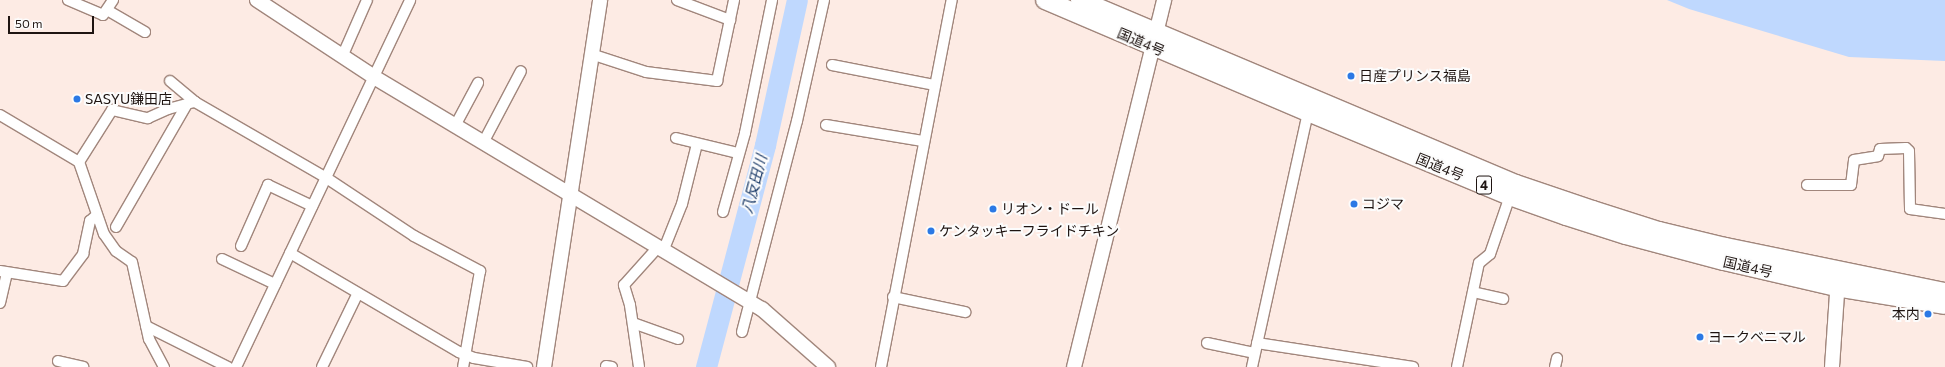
<!DOCTYPE html>
<meta charset="utf-8">
<style>
body{margin:0}
#map{position:relative;width:1945px;height:367px;overflow:hidden;background:#fdebe4;font-family:Commissioner,"Noto Sans JP",sans-serif}
div>[style]{position:absolute}
.water>*{inset:0;background:#bfd8fe}
.river>*{height:21px;margin:-10.5px;padding:0 10.5px;transform-origin:10.5px;border-radius:10.5px;background:#bfd8fe}
.roads{filter:drop-shadow(1px 0 #a1867c) drop-shadow(-1px 0 #a1867c) drop-shadow(0 1px #a1867c) drop-shadow(0 -1px #a1867c)}
.street>*{height:10px;margin:-5px;padding:0 5px;transform-origin:5px;border-radius:5px;background:#fff}
.secondary>*{height:14px;margin:-7px;padding:0 7px;transform-origin:7px;border-radius:7px;background:#fff}
.highway>*{height:18px;margin:-9px;padding:0 9px;transform-origin:9px;border-radius:9px;background:#fff}
.dots>*{width:11px;height:11px;translate:-50% -50%;box-sizing:border-box;border:2px solid #fcfcfc;border-radius:50%}
span{translate:-50% -50%;white-space:nowrap;text-align:center;line-height:1.15;-webkit-text-stroke:4px #fcfcfc;paint-order:stroke}
.shield-label span{padding:1px 3px;background:#fcfcfc;border:1px solid;border-radius:3px;-webkit-text-stroke-width:0}
.shield-label{font-size:13px;color:#1e1411;font-weight:700}
.street-label{font-size:14px;color:#1e1411}
.poi-label{font-size:14px;color:#1e1411}
.left{translate:0 -50%;text-align:left}
.right{translate:-100% -50%;text-align:right}
.water-label{font-size:15px;color:#1a3a68;font-style:italic}
.scale{position:absolute;left:8px;top:16px;width:86px;height:18px;box-sizing:border-box;border:2px solid #1e1411;border-top:0;padding-left:5px;font-size:12px;line-height:14px;white-space:nowrap;color:#1e1411;-webkit-text-stroke:3px #fcfcfc;paint-order:stroke}
</style>
<div id="map">
<div class="water">
<div style="clip-path:polygon(1667px 0,1945px 0,1945px 61px,1849px 57px,1689px 9px)"></div>
</div>
<div class="river">
<div style="left:706px;top:367px;width:230px;rotate:-75.1deg"></div>
<div style="left:765px;top:145px;width:148px;rotate:-77.6deg"></div>
</div>
<div class="roads">
<div class="street">
<div style="left:68px;top:0;width:38px;rotate:23deg"></div>
<div style="left:103px;top:15px;width:18px;rotate:-56deg"></div>
<div style="left:677px;top:0;width:57px;rotate:20.7deg"></div>
<div style="left:107px;top:10px;width:44px;rotate:30.1deg"></div>
<div style="left:591px;top:54px;width:58px;rotate:18.1deg"></div>
<div style="left:646px;top:72px;width:72px;rotate:7.2deg"></div>
<div style="left:717px;top:81px;width:83px;rotate:-78.1deg"></div>
<div style="left:342px;top:57px;width:62px;rotate:-66.3deg"></div>
<div style="left:832px;top:65px;width:105px;rotate:11deg"></div>
<div style="left:170px;top:81px;width:33px;rotate:40deg"></div>
<div style="left:0;top:115px;width:92px;rotate:30.7deg"></div>
<div style="left:79px;top:162px;width:76px;rotate:70.9deg"></div>
<div style="left:104px;top:234px;width:21px;rotate:55deg"></div>
<div style="left:116px;top:251px;width:19px;rotate:35deg"></div>
<div style="left:132px;top:262px;width:79px;rotate:77.6deg"></div>
<div style="left:149px;top:339px;width:32px;rotate:62deg"></div>
<div style="left:826px;top:125px;width:98px;rotate:9.4deg"></div>
<div style="left:455px;top:126px;width:49px;rotate:-61.9deg"></div>
<div style="left:676px;top:138px;width:64px;rotate:13.6deg"></div>
<div style="left:483px;top:143px;width:81px;rotate:-62.2deg"></div>
<div style="left:79px;top:162px;width:62px;rotate:-57.6deg"></div>
<div style="left:112px;top:110px;width:37px;rotate:13deg"></div>
<div style="left:148px;top:118px;width:22px;rotate:-24deg"></div>
<div style="left:168px;top:109px;width:28px;rotate:-15deg"></div>
<div style="left:195px;top:102px;width:150px;rotate:30deg"></div>
<div style="left:325px;top:177px;width:107px;rotate:33.5deg"></div>
<div style="left:414px;top:236px;width:75px;rotate:27.9deg"></div>
<div style="left:480px;top:271px;width:97px;rotate:100deg"></div>
<div style="left:1807px;top:185px;width:44px"></div>
<div style="left:1851px;top:185px;width:25px;rotate:-83deg"></div>
<div style="left:1854px;top:160px;width:24px;rotate:-9deg"></div>
<div style="left:1878px;top:156px;width:7px;rotate:-74deg"></div>
<div style="left:1880px;top:149px;width:26px;rotate:-2deg"></div>
<div style="left:1906px;top:148px;width:4px;rotate:45deg"></div>
<div style="left:1909px;top:151px;width:58px;rotate:89deg"></div>
<div style="left:1910px;top:209px;width:35px;rotate:8deg"></div>
<div style="left:723px;top:212px;width:82px;rotate:-74.4deg"></div>
<div style="left:745px;top:133px;width:136px;rotate:-78.5deg"></div>
<div style="left:116px;top:227px;width:142px;rotate:-60deg"></div>
<div style="left:241px;top:246px;width:67px;rotate:-66.1deg"></div>
<div style="left:268px;top:185px;width:49px;rotate:25.5deg"></div>
<div style="left:664px;top:249px;width:48px;rotate:-68.2deg"></div>
<div style="left:682px;top:204px;width:62px;rotate:-76deg"></div>
<div style="left:290px;top:253px;width:196px;rotate:30.4deg"></div>
<div style="left:459px;top:352px;width:16px;rotate:22deg"></div>
<div style="left:474px;top:358px;width:54px;rotate:9.6deg"></div>
<div style="left:222px;top:259px;width:59px;rotate:25.3deg"></div>
<div style="left:0;top:271px;width:64px;rotate:9deg"></div>
<div style="left:63px;top:281px;width:34px;rotate:-53deg"></div>
<div style="left:83px;top:254px;width:34px;rotate:-78deg"></div>
<div style="left:90px;top:221px;width:9px;rotate:-41deg"></div>
<div style="left:1473px;top:292px;width:31px;rotate:13deg"></div>
<div style="left:893px;top:297px;width:74px;rotate:11.8deg"></div>
<div style="left:0;top:303px;width:31px;rotate:-77deg"></div>
<div style="left:633px;top:323px;width:48px;rotate:19.6deg"></div>
<div style="left:146px;top:326px;width:92px;rotate:26.6deg"></div>
<div style="left:742px;top:332px;width:218px;rotate:-75.4deg"></div>
<div style="left:797px;top:121px;width:124px;rotate:-77.4deg"></div>
<div style="left:1207px;top:343px;width:48px;rotate:12deg"></div>
<div style="left:1257px;top:343px;width:158px;rotate:8.7deg"></div>
<div style="left:58px;top:361px;width:26px;rotate:13deg"></div>
<div style="left:606px;top:366px;width:6px;rotate:9deg"></div>
<div style="left:236px;top:367px;width:406px;rotate:-64.6deg"></div>
<div style="left:322px;top:367px;width:82px;rotate:-64.1deg"></div>
<div style="left:639px;top:367px;width:63px;rotate:-98.3deg"></div>
<div style="left:630px;top:305px;width:21px;rotate:-107deg"></div>
<div style="left:624px;top:285px;width:52px;rotate:-48.1deg"></div>
<div style="left:881px;top:367px;width:374px;rotate:-79.1deg"></div>
<div style="left:1252px;top:367px;width:261px;rotate:-77.6deg"></div>
<div style="left:1457px;top:367px;width:106px;rotate:-78.1deg"></div>
<div style="left:1479px;top:263px;width:14px;rotate:-39deg"></div>
<div style="left:1490px;top:254px;width:61px;rotate:-71deg"></div>
<div style="left:1555px;top:367px;width:9px;rotate:-77deg"></div>
</div>
<div class="secondary">
<div style="left:257px;top:0;width:140px;rotate:33.3deg"></div>
<div style="left:374px;top:77px;width:452px;rotate:30.9deg"></div>
<div style="left:762px;top:309px;width:88px;rotate:41.3deg"></div>
<div style="left:544px;top:367px;width:371px;rotate:-81.3deg"></div>
<div style="left:1074px;top:367px;width:378px;rotate:-76.2deg"></div>
<div style="left:1832px;top:367px;width:89px;rotate:-86.1deg"></div>
</div>
<div class="highway">
<div style="left:1045px;top:0;width:286px;rotate:23.1deg"></div>
<div style="left:1308px;top:112px;width:219px;rotate:22.6deg"></div>
<div style="left:1510px;top:196px;width:59px;rotate:19.7deg"></div>
<div style="left:1566px;top:216px;width:63px;rotate:17.6deg"></div>
<div style="left:1626px;top:235px;width:101px;rotate:14.9deg"></div>
<div style="left:1724px;top:261px;width:115px;rotate:13.1deg"></div>
<div style="left:1836px;top:287px;width:110px;rotate:9.4deg"></div>
<div style="left:1080px;top:0;width:473px;rotate:22.9deg"></div>
<div style="left:1516px;top:184px;width:81px;rotate:18.7deg"></div>
<div style="left:1593px;top:210px;width:69px;rotate:17.7deg"></div>
<div style="left:1659px;top:231px;width:68px;rotate:13.6deg"></div>
<div style="left:1725px;top:247px;width:225px;rotate:11.6deg"></div>
</div>
</div>
<div class="dots">
<div style="left:1351px;top:76px;background:#2b79e5"></div>
<div style="left:77px;top:99px;background:#2b79e5"></div>
<div style="left:1354px;top:204px;background:#2b79e5"></div>
<div style="left:993px;top:209px;background:#2b79e5"></div>
<div style="left:931px;top:231px;background:#2b79e5"></div>
<div style="left:1928px;top:314px;background:#2b79e5"></div>
<div style="left:1700px;top:337px;background:#2b79e5"></div>
</div>
<div class="shield-label">
<span style="left:1484px;top:185px">4</span>
</div>
<div class="street-label">
<span style="left:1141px;top:42px;rotate:23deg">国道4号</span>
<span style="left:1440px;top:167px;rotate:22deg">国道4号</span>
<span style="left:1748px;top:267px;rotate:13deg">国道4号</span>
</div>
<div class="poi-label">
<span class="left" style="left:1359px;top:76px">日産プリンス福島</span>
<span class="left" style="left:85px;top:99px">SASYU鎌田店</span>
<span class="left" style="left:1362px;top:204px">コジマ</span>
<span class="left" style="left:1001px;top:209px">リオン・ドール</span>
<span class="left" style="left:939px;top:231px">ケンタッキーフライドチキン</span>
<span class="right" style="left:1920px;top:314px">本内</span>
<span class="left" style="left:1708px;top:337px">ヨークベニマル</span>
</div>
<div class="water-label">
<span style="left:754px;top:184px;rotate:-75deg">八反田川</span>
</div>
<div class="scale">50 m</div>
</div>
